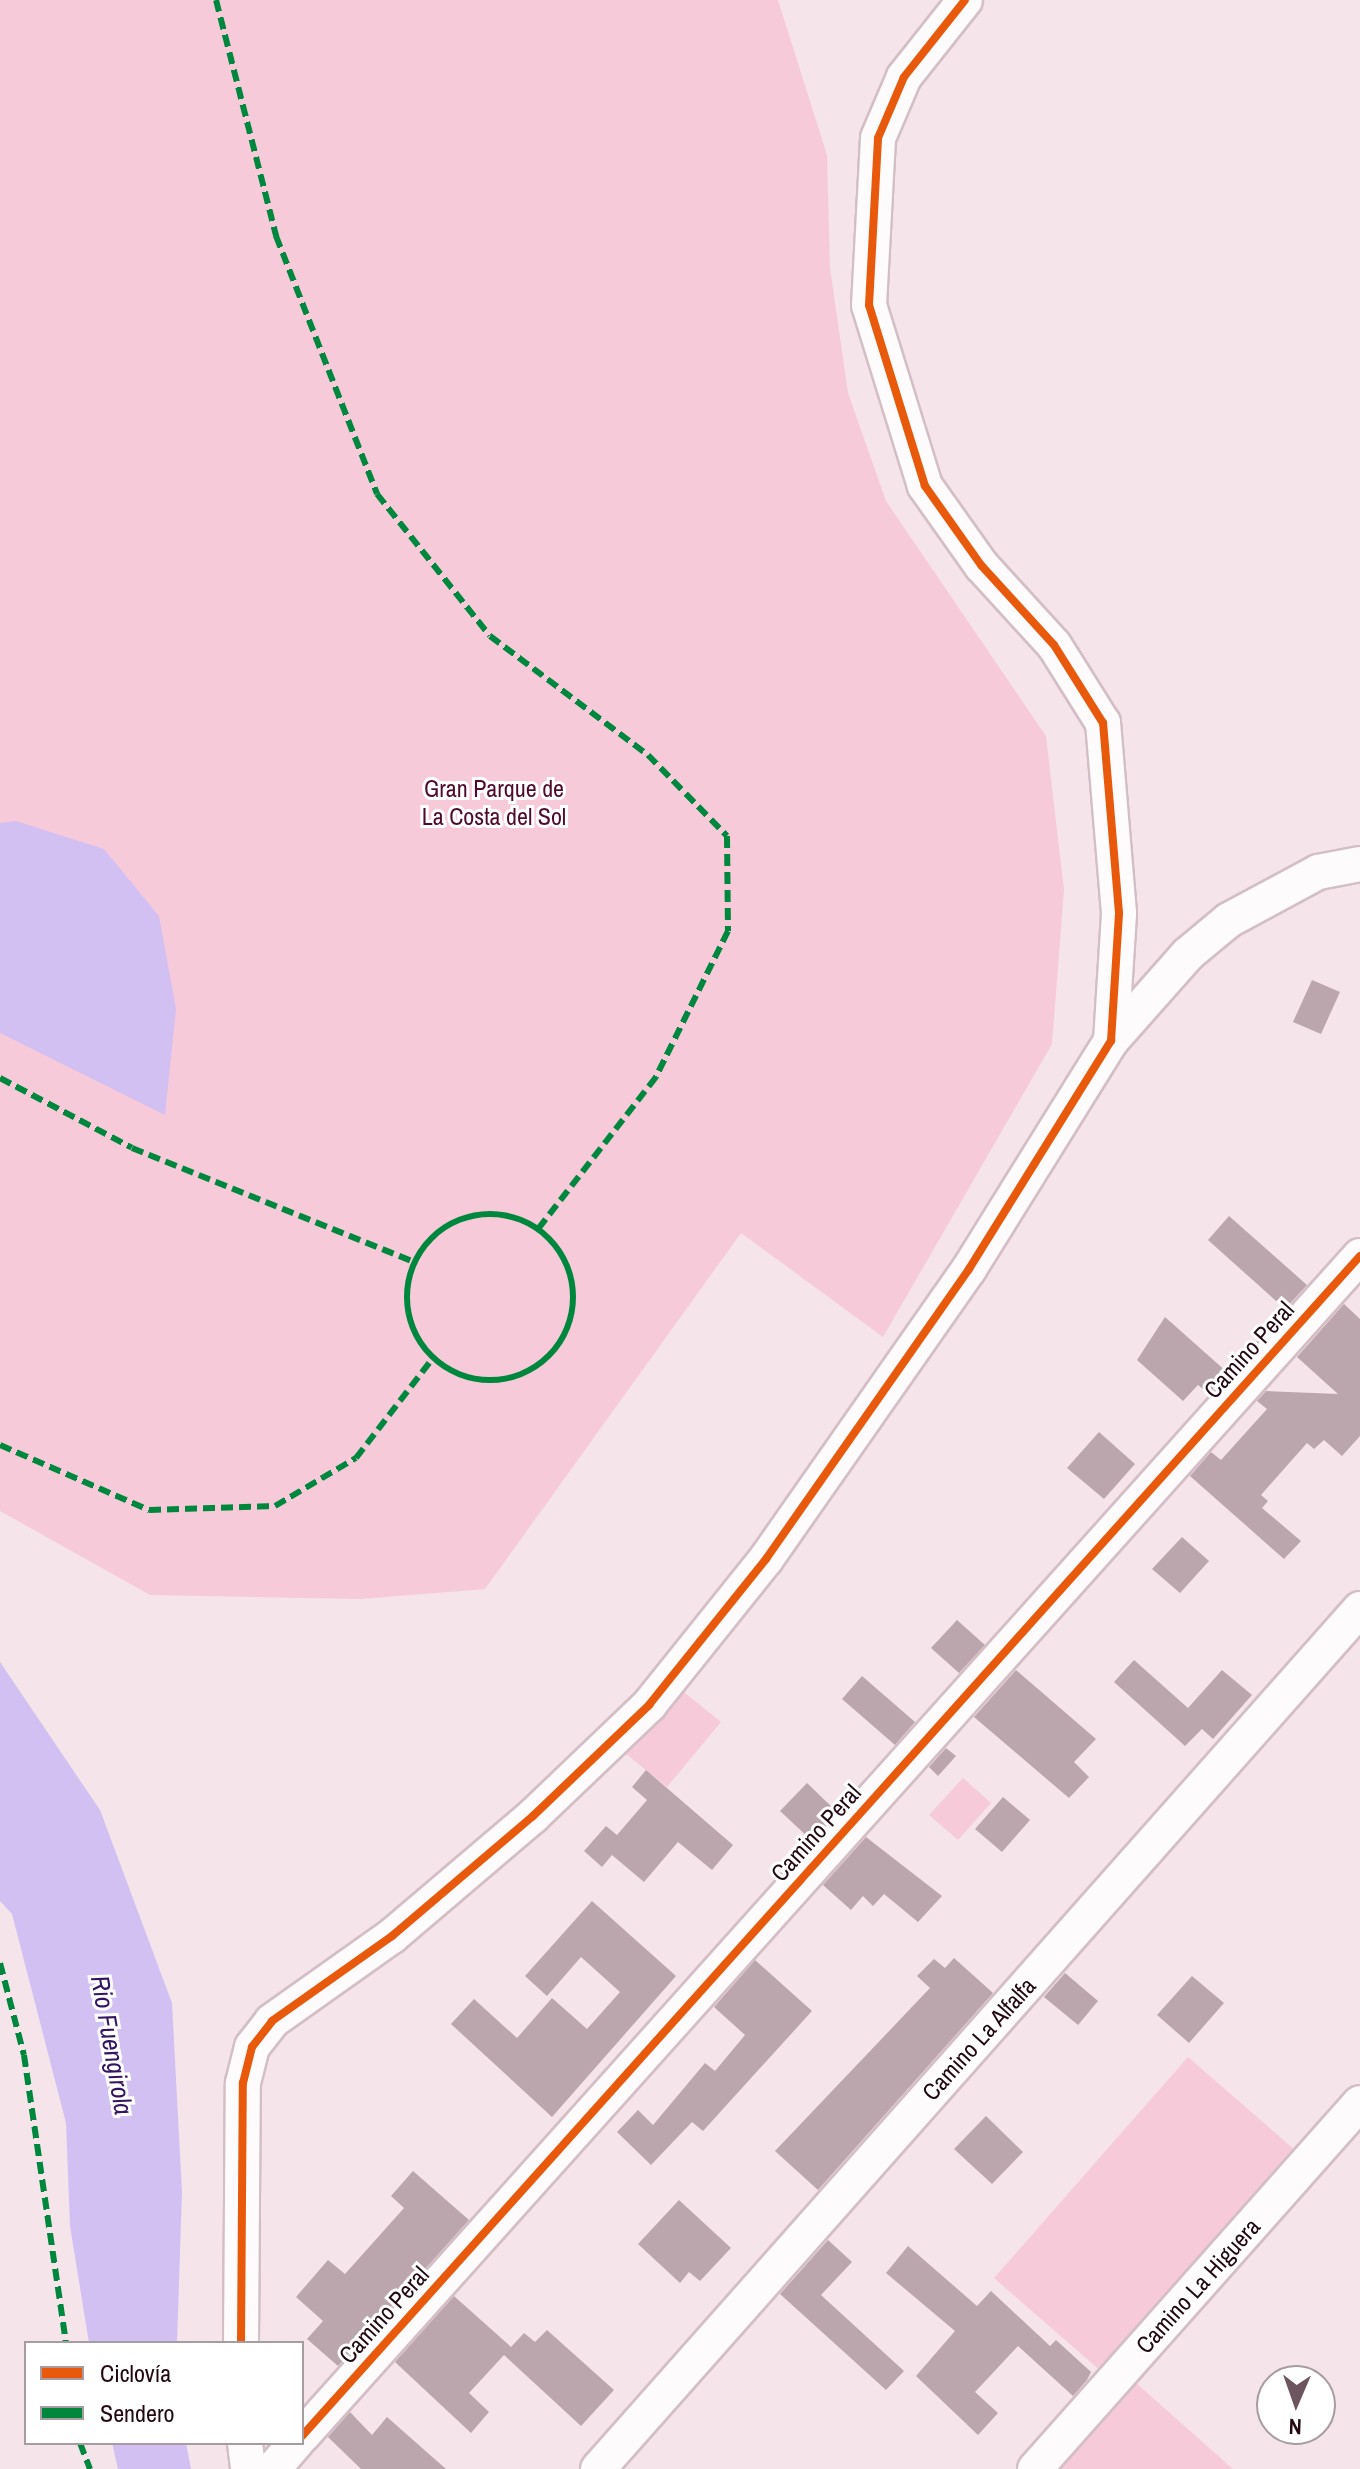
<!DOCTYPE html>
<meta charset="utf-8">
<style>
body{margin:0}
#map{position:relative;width:1360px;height:2469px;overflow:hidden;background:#f5e4ea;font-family:"Archivo Narrow",sans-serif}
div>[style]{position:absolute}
.green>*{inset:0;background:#f7cada}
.water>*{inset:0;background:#d2c0f3}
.building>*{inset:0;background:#bba6ae}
.roads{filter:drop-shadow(2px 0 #d4bec6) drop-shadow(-2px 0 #d4bec6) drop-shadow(0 2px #d4bec6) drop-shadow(0 -2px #d4bec6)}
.minor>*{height:34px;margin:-17px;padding:0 17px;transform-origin:17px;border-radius:17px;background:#fefbfc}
.quiet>*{height:6px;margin-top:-3px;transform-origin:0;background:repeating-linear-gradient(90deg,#00873e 0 12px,transparent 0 18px)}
.quiet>.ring{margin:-3px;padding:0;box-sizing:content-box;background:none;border:6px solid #00873e;border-radius:50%}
.cycleway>*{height:8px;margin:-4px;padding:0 4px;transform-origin:4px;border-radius:4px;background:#e8590c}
span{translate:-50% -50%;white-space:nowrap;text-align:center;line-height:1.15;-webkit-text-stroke:6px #fff;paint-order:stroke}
.park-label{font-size:24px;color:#500a2d}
.street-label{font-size:24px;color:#230813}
.water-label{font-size:26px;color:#341363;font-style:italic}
.legend{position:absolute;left:24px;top:2341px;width:280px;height:104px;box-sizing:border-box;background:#fff;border:2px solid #a79ca1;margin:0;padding:10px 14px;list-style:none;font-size:24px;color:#230813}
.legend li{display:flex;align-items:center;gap:16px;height:40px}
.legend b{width:40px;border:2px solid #a79ca1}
.north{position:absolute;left:1256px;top:2365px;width:80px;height:80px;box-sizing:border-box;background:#fff;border:2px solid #a79ca1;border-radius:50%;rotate:182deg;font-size:22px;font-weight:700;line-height:32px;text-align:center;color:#230813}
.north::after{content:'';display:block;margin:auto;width:28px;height:36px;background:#6c555e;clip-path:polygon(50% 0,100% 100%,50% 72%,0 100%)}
</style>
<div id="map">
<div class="green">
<div style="clip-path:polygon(0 0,778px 0,827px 155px,830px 268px,848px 393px,886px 501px,1046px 736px,1064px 890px,1052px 1044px,883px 1337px,741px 1233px,485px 1589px,361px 1599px,150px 1595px,0 1511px)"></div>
<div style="clip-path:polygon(680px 1689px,721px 1722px,667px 1787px,626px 1754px)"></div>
<div style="clip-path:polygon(963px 1778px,991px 1803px,958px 1840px,929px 1815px)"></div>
<div style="clip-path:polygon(1188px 2057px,1296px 2151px,1102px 2372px,994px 2278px)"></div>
<div style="clip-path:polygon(1135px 2382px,1233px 2469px,1058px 2469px)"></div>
</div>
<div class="water">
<div style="clip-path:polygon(16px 821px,104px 849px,159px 916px,176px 1009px,165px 1115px,0 1033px,0 823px)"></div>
<div style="clip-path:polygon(0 1662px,100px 1810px,172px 2003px,182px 2192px,177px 2343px,89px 2343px,70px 2226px,66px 2123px,12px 1914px,0 1901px)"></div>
<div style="clip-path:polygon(112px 2443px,186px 2443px,191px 2469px,118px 2469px)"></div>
</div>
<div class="building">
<div style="clip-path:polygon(1312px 980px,1340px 992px,1321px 1034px,1293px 1022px)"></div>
<div style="clip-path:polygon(1229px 1216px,1307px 1285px,1285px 1309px,1208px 1240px)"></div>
<div style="clip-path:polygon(1344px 1304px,1360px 1319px,1360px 1436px,1342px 1456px,1324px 1440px,1314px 1449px,1307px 1443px,1261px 1495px,1268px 1501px,1262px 1508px,1301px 1541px,1284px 1559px,1190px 1476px,1211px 1452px,1221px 1460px,1267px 1409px,1257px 1401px,1266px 1391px,1338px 1394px,1297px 1357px)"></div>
<div style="clip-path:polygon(1165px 1317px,1228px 1373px,1209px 1394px,1198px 1385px,1183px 1401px,1137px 1360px)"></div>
<div style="clip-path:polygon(1099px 1432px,1135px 1464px,1104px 1499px,1067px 1468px)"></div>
<div style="clip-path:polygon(1182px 1537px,1209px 1561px,1180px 1593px,1152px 1569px)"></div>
<div style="clip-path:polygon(957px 1620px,985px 1645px,959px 1673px,931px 1648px)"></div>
<div style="clip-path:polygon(1134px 1660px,1188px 1708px,1222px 1670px,1252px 1695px,1213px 1739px,1202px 1729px,1185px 1746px,1114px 1682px)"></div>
<div style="clip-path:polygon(1016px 1670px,1096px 1739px,1074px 1762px,1089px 1777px,1069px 1798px,974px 1717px)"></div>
<div style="clip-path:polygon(862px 1676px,915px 1722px,895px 1745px,842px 1699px)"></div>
<div style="clip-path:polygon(946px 1748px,956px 1756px,938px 1776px,929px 1767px)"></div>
<div style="clip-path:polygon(646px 1770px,733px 1845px,712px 1870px,678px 1842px,644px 1882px,612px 1855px,602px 1867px,584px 1851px,606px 1826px,617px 1835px,647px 1800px,632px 1787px)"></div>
<div style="clip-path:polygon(807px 1783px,836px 1811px,810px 1839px,780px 1811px)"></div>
<div style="clip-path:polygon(1003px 1797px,1030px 1820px,1002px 1852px,975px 1829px)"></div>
<div style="clip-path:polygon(866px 1837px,942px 1896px,918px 1922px,884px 1894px,873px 1906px,863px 1896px,851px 1910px,823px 1885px)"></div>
<div style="clip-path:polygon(592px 1901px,676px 1976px,552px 2117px,451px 2024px,474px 1999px,517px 2038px,552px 1998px,587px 2029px,620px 1992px,581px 1957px,547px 1996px,525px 1976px)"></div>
<div style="clip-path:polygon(954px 1958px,993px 1993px,818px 2190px,775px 2151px,930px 1988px,917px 1976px,934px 1959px,945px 1968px)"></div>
<div style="clip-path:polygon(755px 1960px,812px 2011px,703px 2131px,692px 2122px,651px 2165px,617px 2132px,638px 2110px,653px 2125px,705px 2063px,715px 2071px,745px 2035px,714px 2007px)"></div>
<div style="clip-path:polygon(1065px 1973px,1098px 2001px,1078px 2025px,1044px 1997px)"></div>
<div style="clip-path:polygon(1192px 1976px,1224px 2003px,1189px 2043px,1157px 2015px)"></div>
<div style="clip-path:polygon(986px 2116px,1023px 2152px,992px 2184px,954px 2149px)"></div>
<div style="clip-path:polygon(413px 2171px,469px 2220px,338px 2366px,307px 2339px,323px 2321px,296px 2297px,328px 2260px,345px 2274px,404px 2208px,391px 2196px)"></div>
<div style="clip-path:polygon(679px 2200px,731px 2248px,700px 2281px,689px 2272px,680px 2283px,638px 2244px)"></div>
<div style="clip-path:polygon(828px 2240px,852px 2262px,821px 2295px,904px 2371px,886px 2390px,780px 2294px)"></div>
<div style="clip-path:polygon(908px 2246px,977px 2306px,991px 2291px,1050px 2346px,1056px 2340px,1091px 2372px,1087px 2380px,1073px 2396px,1018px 2346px,975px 2392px,998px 2413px,978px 2435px,916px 2376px,955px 2331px,886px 2273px)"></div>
<div style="clip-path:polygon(454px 2296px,511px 2347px,524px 2333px,535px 2342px,547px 2330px,614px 2390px,581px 2426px,504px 2355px,469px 2393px,489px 2412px,471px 2433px,395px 2362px)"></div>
<div style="clip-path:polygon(350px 2412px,372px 2435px,387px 2417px,446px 2469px,361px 2469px,328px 2437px)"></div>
</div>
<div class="roads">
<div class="minor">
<div style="left:1111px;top:1041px;width:116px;rotate:-48.5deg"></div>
<div style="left:1188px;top:954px;width:53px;rotate:-39.7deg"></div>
<div style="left:1229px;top:920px;width:101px;rotate:-28.3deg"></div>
<div style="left:1318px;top:872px;width:43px;rotate:-10.8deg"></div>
<div style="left:241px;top:2343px;width:260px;rotate:-89.6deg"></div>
<div style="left:243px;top:2083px;width:37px;rotate:-76deg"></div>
<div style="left:252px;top:2047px;width:33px;rotate:-52deg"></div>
<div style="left:272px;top:2021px;width:147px;rotate:-35.3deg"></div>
<div style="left:392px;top:1936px;width:185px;rotate:-40.4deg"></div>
<div style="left:533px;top:1816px;width:161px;rotate:-43.7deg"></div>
<div style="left:649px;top:1705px;width:187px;rotate:-51.3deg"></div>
<div style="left:766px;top:1559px;width:354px;rotate:-55deg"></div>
<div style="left:969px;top:1269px;width:269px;rotate:-58.1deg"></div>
<div style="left:1111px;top:1041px;width:128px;rotate:-86.4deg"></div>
<div style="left:1119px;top:913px;width:191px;rotate:-94.8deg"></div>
<div style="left:1103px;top:723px;width:92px;rotate:-122.1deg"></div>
<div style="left:1054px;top:645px;width:108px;rotate:-132.4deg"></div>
<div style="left:981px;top:565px;width:97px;rotate:-125.3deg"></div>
<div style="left:925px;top:486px;width:189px;rotate:-107.2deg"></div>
<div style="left:869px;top:305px;width:167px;rotate:-86.9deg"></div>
<div style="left:878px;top:138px;width:66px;rotate:-66.9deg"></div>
<div style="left:904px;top:77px;width:98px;rotate:-51.6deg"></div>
<div style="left:302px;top:2436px;width:1585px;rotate:-48.12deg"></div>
<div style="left:245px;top:2443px;width:26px;rotate:83deg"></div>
<div style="left:273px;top:2469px;width:35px;rotate:-49deg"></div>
<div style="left:598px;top:2469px;width:1149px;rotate:-48.46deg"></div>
<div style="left:1035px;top:2469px;width:489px;rotate:-48.4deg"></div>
</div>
</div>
<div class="quiet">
<div style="left:216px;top:0;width:244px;rotate:75.7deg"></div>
<div style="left:276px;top:236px;width:277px;rotate:68.6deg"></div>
<div style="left:377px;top:494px;width:181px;rotate:51.5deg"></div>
<div style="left:490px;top:636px;width:198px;rotate:37deg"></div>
<div style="left:648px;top:755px;width:113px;rotate:45.7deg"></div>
<div style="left:727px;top:836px;width:95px;rotate:89.4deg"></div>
<div style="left:728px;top:931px;width:163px;rotate:116.3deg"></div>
<div style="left:656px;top:1077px;width:192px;rotate:127.8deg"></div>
<div style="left:0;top:1078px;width:149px;rotate:27.9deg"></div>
<div style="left:132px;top:1148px;width:304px;rotate:22deg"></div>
<div class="ring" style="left:407px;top:1214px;width:160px;height:160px"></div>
<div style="left:0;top:1445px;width:163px;rotate:23.6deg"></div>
<div style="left:149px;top:1510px;width:126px;rotate:-1.8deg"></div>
<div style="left:275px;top:1506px;width:94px;rotate:-30.7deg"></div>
<div style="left:356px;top:1458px;width:126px;rotate:-52.4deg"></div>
<div style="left:0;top:1963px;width:95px;rotate:75.4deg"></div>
<div style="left:24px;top:2055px;width:291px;rotate:81.7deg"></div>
<div style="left:80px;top:2443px;width:28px;rotate:69deg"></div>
</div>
<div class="cycleway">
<div style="left:241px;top:2343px;width:260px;rotate:-89.6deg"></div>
<div style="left:243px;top:2083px;width:37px;rotate:-76deg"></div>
<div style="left:252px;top:2047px;width:33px;rotate:-52deg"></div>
<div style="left:272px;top:2021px;width:147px;rotate:-35.3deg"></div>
<div style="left:392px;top:1936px;width:185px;rotate:-40.4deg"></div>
<div style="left:533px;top:1816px;width:161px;rotate:-43.7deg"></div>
<div style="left:649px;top:1705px;width:187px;rotate:-51.3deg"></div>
<div style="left:766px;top:1559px;width:354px;rotate:-55deg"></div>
<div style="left:969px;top:1269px;width:269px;rotate:-58.1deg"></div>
<div style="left:1111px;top:1041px;width:128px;rotate:-86.4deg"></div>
<div style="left:1119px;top:913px;width:191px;rotate:-94.8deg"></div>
<div style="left:1103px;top:723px;width:92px;rotate:-122.1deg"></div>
<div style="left:1054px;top:645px;width:108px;rotate:-132.4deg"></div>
<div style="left:981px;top:565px;width:97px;rotate:-125.3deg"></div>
<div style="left:925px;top:486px;width:189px;rotate:-107.2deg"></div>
<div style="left:869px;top:305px;width:167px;rotate:-86.9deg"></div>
<div style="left:878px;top:138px;width:66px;rotate:-66.9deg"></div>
<div style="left:904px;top:77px;width:98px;rotate:-51.6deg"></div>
<div style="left:302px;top:2436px;width:1585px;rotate:-48.12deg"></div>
</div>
<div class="park-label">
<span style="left:494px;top:803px">Gran Parque de<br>La Costa del Sol</span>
</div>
<div class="street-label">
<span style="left:1249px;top:1350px;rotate:-48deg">Camino Peral</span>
<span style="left:816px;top:1833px;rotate:-48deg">Camino Peral</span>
<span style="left:979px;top:2039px;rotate:-48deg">Camino La Alfalfa</span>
<span style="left:1198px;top:2286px;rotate:-48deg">Camino La Higuera</span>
<span style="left:384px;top:2315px;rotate:-48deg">Camino Peral</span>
</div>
<div class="water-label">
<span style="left:112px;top:2045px;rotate:80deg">Rio Fuengirola</span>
</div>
<ul class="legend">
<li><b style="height:10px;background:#e8590c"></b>Ciclovía</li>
<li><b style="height:10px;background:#00873e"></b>Sendero</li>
</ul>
<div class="north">N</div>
</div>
